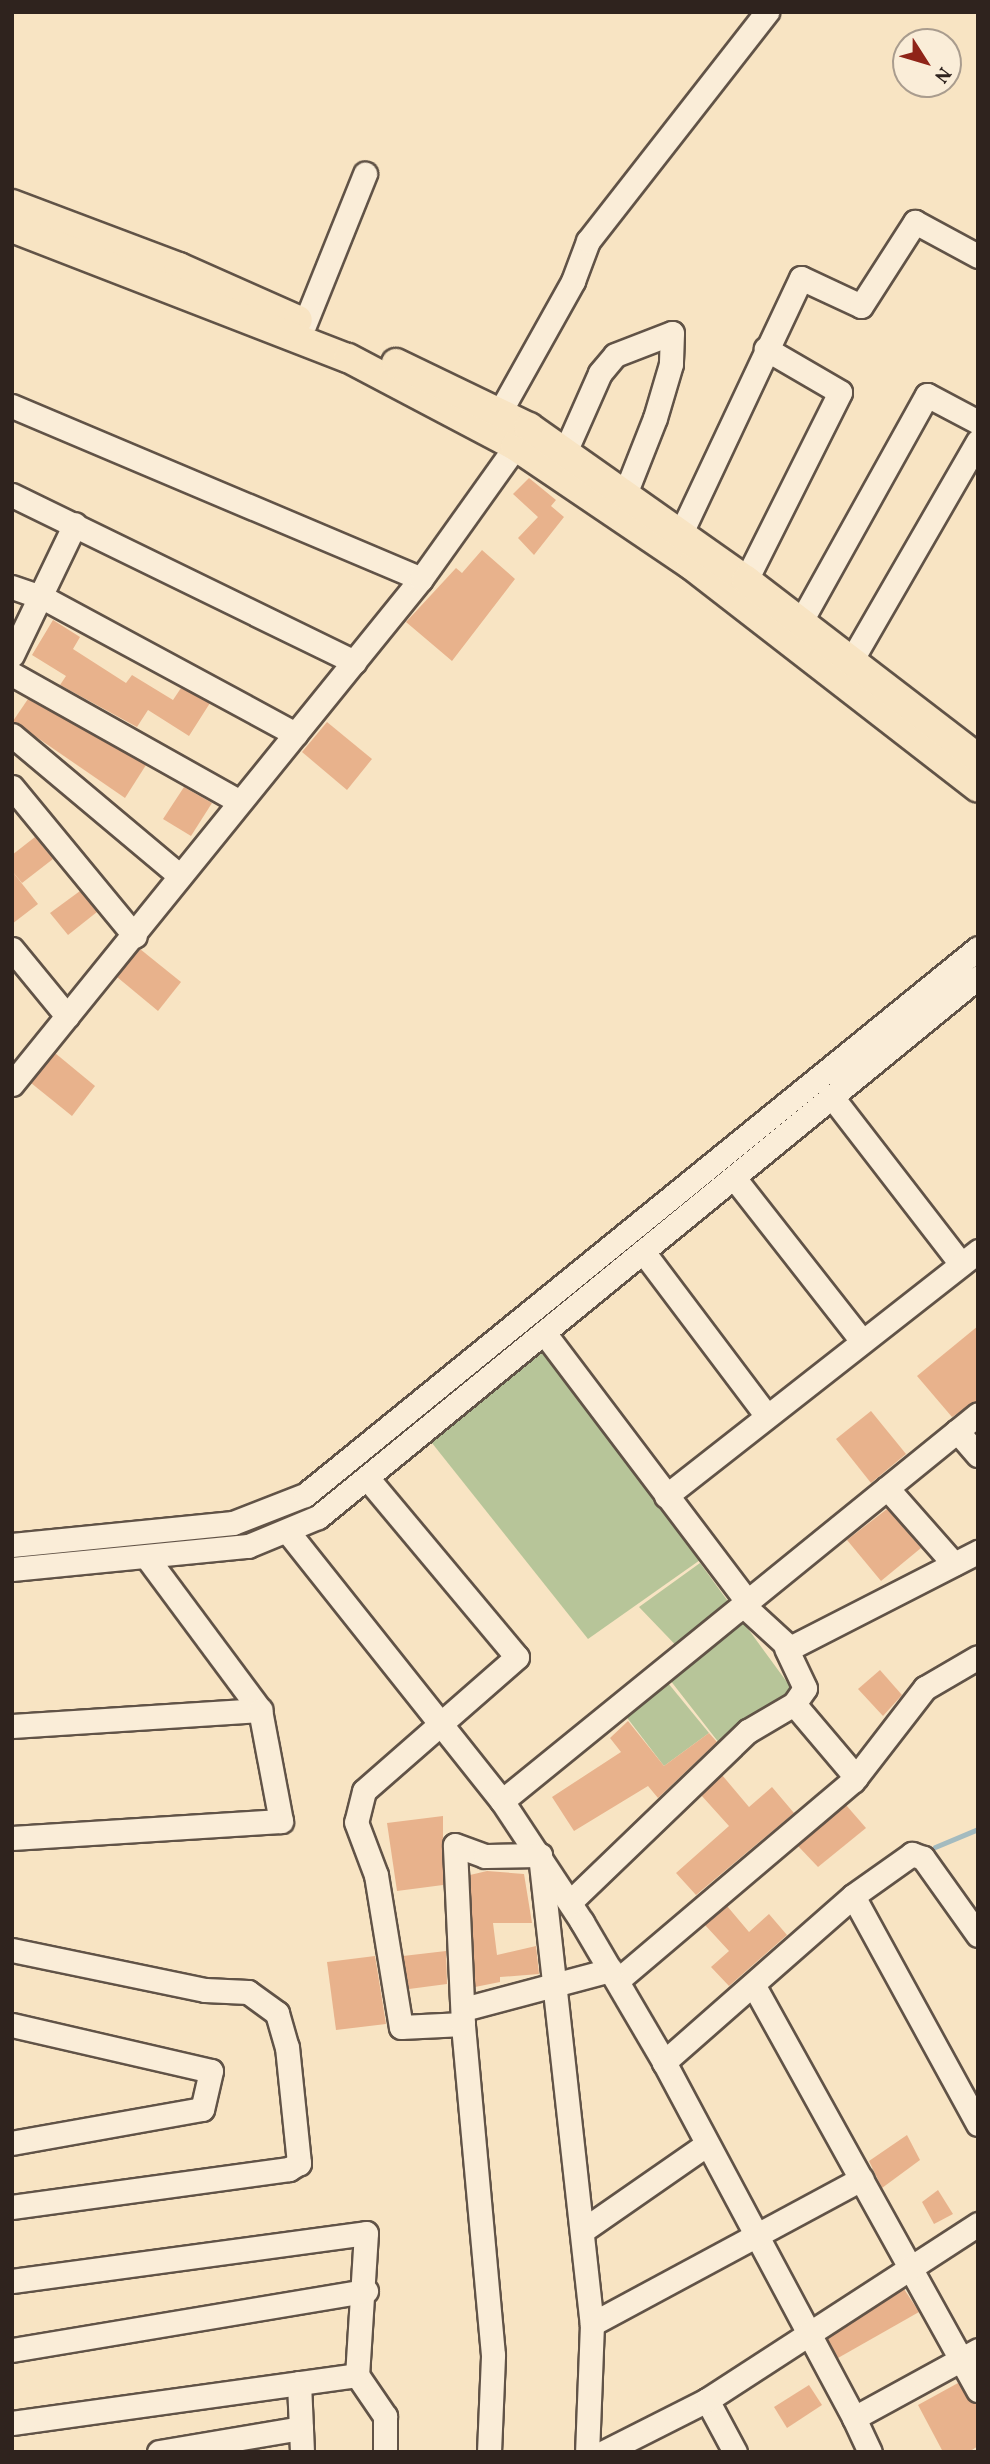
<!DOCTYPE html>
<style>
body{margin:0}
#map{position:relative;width:990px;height:2464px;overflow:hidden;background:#f8e4c3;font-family:Vollkorn,serif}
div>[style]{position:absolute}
.green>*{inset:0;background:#b7c599}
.stream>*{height:5px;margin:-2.5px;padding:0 2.5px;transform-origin:2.5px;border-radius:2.5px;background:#a4bbbf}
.building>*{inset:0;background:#e8b28c}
.roads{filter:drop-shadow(2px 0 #615347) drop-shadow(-2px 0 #615347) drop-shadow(0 2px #615347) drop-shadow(0 -2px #615347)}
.minor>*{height:23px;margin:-11.5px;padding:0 11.5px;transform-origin:11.5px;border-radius:11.5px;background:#faedd8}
.major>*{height:28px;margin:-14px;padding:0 14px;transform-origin:14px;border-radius:14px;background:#f8e4c3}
span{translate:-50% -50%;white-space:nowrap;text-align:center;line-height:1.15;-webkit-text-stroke:5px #faedd8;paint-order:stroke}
.frame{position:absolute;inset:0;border:14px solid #2f231e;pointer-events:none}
.north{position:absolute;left:892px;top:28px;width:70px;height:70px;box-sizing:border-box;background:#faedd8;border:2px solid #a99c8e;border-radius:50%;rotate:127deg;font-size:19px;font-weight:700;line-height:28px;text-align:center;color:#2f231e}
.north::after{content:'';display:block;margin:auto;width:24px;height:32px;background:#8f2418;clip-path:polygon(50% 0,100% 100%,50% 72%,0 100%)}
</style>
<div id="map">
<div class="green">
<div style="clip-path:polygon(545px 1334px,710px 1553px,588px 1639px,424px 1433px)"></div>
<div style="clip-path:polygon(700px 1563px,792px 1689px,723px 1748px,670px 1680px,689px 1659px,639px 1607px)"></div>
<div style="clip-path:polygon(668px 1683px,709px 1733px,664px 1766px,625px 1715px)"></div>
</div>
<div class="stream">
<div style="left:935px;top:1847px;width:47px;rotate:-22.7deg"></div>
</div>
<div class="building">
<div style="clip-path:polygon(529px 478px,556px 500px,551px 506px,564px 517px,534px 555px,518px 538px,538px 517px,513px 494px)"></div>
<div style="clip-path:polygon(482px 550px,515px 579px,452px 661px,406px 622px,456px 568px,462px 573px)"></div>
<div style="clip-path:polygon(53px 620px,80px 637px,73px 649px,126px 683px,132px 675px,173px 700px,181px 688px,210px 703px,189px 736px,148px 710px,137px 727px,60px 685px,66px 676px,32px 655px)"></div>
<div style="clip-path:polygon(28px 699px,146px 765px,125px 798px,13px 721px)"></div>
<div style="clip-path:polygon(327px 722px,372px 759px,347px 790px,302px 752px)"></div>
<div style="clip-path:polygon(184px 787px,212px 803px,191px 836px,163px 819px)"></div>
<div style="clip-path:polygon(35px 837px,53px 859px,22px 883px,12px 871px,12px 855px)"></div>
<div style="clip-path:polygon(12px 871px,38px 904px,12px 924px)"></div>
<div style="clip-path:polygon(80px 891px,97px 912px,68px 935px,50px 913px)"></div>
<div style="clip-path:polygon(140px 949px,181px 982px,158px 1011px,117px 977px)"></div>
<div style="clip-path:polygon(55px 1053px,95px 1086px,72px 1116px,31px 1083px)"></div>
<div style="clip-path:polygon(978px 1326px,978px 1400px,952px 1417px,917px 1376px)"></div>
<div style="clip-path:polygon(871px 1411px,906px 1454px,871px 1483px,836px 1439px)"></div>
<div style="clip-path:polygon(887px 1509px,921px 1548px,881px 1581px,847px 1540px)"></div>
<div style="clip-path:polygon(880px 1670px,902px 1695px,883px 1716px,858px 1689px)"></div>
<div style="clip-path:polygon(628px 1721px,664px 1766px,709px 1733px,717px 1742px,658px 1798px,648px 1786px,574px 1831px,552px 1797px,621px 1752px,610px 1738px)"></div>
<div style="clip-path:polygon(722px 1775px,749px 1807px,772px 1787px,794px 1813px,696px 1895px,676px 1873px,729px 1826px,701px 1795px)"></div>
<div style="clip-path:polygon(846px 1805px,866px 1828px,818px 1867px,798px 1846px)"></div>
<div style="clip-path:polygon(443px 1816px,443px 1885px,397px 1891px,387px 1823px)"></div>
<div style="clip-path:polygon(487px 1871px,524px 1874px,532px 1923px,493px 1923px,497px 1955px,536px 1946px,539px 1974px,500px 1977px,500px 1982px,475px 1987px,470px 1875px)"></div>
<div style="clip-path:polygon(727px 1906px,749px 1932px,769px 1914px,787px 1935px,729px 1986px,711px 1967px,729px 1951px,705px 1925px)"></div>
<div style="clip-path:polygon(446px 1951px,447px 1984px,409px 1989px,403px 1956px)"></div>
<div style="clip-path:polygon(375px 1956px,386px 2024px,336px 2030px,327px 1962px)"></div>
<div style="clip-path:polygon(907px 2135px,920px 2160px,882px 2188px,869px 2161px)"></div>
<div style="clip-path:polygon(938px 2190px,953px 2214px,934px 2224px,922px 2202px)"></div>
<div style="clip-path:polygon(904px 2289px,919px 2312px,838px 2358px,827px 2338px)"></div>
<div style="clip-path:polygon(958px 2383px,978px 2404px,978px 2446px,969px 2452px,943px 2452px,918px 2405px)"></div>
<div style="clip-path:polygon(809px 2385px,822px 2405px,787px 2428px,774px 2407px)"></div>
</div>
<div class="roads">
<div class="minor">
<div style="left:305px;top:323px;width:161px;rotate:-68.1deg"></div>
<div style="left:12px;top:406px;width:444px;rotate:22.9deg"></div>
<div style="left:501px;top:410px;width:148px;rotate:-60.8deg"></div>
<div style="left:573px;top:281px;width:43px;rotate:-69.4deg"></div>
<div style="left:588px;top:241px;width:291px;rotate:-52deg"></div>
<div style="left:565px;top:452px;width:86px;rotate:-66.1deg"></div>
<div style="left:600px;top:373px;width:23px;rotate:-50deg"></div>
<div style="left:615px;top:355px;width:61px;rotate:-21.1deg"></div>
<div style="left:672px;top:333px;width:31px;rotate:92deg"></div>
<div style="left:671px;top:364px;width:56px;rotate:106.5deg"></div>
<div style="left:655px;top:418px;width:82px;rotate:111.5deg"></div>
<div style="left:12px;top:495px;width:381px;rotate:26deg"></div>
<div style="left:680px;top:535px;width:284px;rotate:-64.8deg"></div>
<div style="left:801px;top:278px;width:66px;rotate:25deg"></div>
<div style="left:861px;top:306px;width:100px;rotate:-57.3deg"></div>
<div style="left:915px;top:222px;width:72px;rotate:28.4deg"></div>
<div style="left:746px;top:580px;width:210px;rotate:-63.4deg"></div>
<div style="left:840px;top:392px;width:86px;rotate:-149.8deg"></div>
<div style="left:12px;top:587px;width:34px;rotate:19deg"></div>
<div style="left:44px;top:598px;width:286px;rotate:28.4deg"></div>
<div style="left:800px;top:623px;width:261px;rotate:-60.9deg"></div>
<div style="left:927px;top:395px;width:58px;rotate:27.9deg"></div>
<div style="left:12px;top:655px;width:145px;rotate:-64.3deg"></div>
<div style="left:851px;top:661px;width:254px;rotate:-60deg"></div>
<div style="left:12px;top:674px;width:259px;rotate:29.3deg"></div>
<div style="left:12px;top:735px;width:219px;rotate:40deg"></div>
<div style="left:12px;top:787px;width:193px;rotate:50.5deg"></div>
<div style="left:12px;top:949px;width:87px;rotate:50.6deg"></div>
<div style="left:12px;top:1084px;width:650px;rotate:-51deg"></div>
<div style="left:421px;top:579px;width:179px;rotate:-54.5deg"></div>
<div style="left:832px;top:1097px;width:211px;rotate:52.3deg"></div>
<div style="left:735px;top:1179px;width:206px;rotate:51.9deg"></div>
<div style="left:644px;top:1253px;width:204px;rotate:53deg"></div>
<div style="left:545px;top:1334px;width:335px;rotate:52.9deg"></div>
<div style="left:957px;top:1431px;width:32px;rotate:49deg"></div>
<div style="left:368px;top:1479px;width:232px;rotate:50.1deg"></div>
<div style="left:517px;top:1657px;width:203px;rotate:138.8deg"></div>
<div style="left:364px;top:1791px;width:32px;rotate:104deg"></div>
<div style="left:356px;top:1822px;width:57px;rotate:69.3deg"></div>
<div style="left:376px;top:1875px;width:154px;rotate:80.7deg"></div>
<div style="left:401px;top:2027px;width:62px;rotate:-2.8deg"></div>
<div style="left:887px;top:1488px;width:101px;rotate:48.6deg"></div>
<div style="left:666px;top:1496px;width:397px;rotate:-38.1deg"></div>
<div style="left:288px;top:1532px;width:344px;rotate:51.5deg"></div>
<div style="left:502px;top:1801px;width:145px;rotate:56.5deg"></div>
<div style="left:582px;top:1922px;width:162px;rotate:59.6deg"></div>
<div style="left:12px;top:1545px;width:222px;rotate:-5.7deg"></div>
<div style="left:233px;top:1523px;width:77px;rotate:-21.3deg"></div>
<div style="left:305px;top:1495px;width:867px;rotate:-39.1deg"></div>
<div style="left:148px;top:1559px;width:188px;rotate:53.4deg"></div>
<div style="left:12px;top:1569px;width:237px;rotate:-5.6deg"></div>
<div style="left:248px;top:1546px;width:76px;rotate:-22.5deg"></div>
<div style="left:318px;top:1517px;width:853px;rotate:-39.29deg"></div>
<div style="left:743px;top:1605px;width:64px;rotate:42.5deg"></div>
<div style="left:790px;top:1648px;width:211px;rotate:-27.1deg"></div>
<div style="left:794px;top:1704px;width:96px;rotate:49.7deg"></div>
<div style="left:12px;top:1726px;width:249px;rotate:-3.7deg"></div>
<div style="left:260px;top:1710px;width:113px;rotate:79.3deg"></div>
<div style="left:281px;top:1821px;width:270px;rotate:176.4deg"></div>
<div style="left:502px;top:1801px;width:613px;rotate:-39.11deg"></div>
<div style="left:853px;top:1896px;width:260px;rotate:61.3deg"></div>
<div style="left:570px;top:1902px;width:247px;rotate:-43.9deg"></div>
<div style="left:748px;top:1731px;width:53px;rotate:-30.4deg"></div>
<div style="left:794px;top:1704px;width:19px;rotate:-55deg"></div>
<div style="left:805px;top:1688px;width:44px;rotate:-115.4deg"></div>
<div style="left:978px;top:1935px;width:95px;rotate:-125.5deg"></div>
<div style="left:923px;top:1858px;width:12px;rotate:-160deg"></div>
<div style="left:912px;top:1854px;width:72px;rotate:144.6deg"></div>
<div style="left:853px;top:1896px;width:252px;rotate:138.7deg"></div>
<div style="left:664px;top:2062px;width:404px;rotate:61.9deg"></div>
<div style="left:854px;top:2418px;width:141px;rotate:-28.7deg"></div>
<div style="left:12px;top:1950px;width:197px;rotate:11.7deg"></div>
<div style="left:205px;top:1990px;width:43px;rotate:2.7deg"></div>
<div style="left:248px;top:1992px;width:36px;rotate:36deg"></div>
<div style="left:277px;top:2013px;width:35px;rotate:74deg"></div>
<div style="left:287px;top:2047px;width:117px;rotate:84.1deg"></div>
<div style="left:299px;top:2163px;width:12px;rotate:149deg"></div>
<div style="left:289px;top:2169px;width:280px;rotate:172.2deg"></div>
<div style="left:618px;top:1980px;width:308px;rotate:-40.3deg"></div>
<div style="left:853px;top:1781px;width:118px;rotate:-52.3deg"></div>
<div style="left:925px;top:1688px;width:61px;rotate:-30.3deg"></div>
<div style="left:754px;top:1986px;width:462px;rotate:61deg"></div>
<div style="left:464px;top:2009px;width:152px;rotate:-14.9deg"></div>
<div style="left:12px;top:2025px;width:204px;rotate:13deg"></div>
<div style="left:211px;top:2071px;width:39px;rotate:103deg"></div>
<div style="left:202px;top:2109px;width:193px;rotate:169.9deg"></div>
<div style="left:582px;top:2231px;width:152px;rotate:-34.8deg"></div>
<div style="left:12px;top:2281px;width:357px;rotate:-7.7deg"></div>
<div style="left:366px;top:2233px;width:142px;rotate:93.6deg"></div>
<div style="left:357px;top:2375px;width:50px;rotate:55.7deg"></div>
<div style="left:385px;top:2416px;width:36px;rotate:90deg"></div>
<div style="left:592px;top:2324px;width:306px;rotate:-28.3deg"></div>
<div style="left:12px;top:2350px;width:359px;rotate:-9.5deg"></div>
<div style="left:299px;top:2383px;width:69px;rotate:87.5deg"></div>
<div style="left:707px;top:2400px;width:59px;rotate:61.7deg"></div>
<div style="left:854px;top:2418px;width:38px;rotate:65deg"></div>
<div style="left:12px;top:2423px;width:348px;rotate:-7.9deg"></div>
<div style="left:159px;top:2452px;width:144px;rotate:-9.6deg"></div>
<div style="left:489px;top:2452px;width:97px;rotate:-87.6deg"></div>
<div style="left:493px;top:2355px;width:332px;rotate:-95.2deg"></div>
<div style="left:463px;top:2024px;width:179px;rotate:-92.6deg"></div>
<div style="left:455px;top:1845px;width:32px;rotate:20deg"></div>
<div style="left:485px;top:1856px;width:55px;rotate:-1deg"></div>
<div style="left:540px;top:1855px;width:472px;rotate:83.7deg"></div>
<div style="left:592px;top:2324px;width:128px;rotate:92.2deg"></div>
<div style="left:604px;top:2452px;width:115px;rotate:-26.8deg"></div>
<div style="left:707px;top:2400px;width:323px;rotate:-33deg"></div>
</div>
<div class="major">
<div style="left:12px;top:204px;width:178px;rotate:20.7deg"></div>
<div style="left:179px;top:267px;width:130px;rotate:24deg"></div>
<div style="left:12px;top:228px;width:360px;rotate:21.2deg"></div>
<div style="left:348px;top:358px;width:189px;rotate:27.8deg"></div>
<div style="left:515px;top:446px;width:212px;rotate:34.1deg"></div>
<div style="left:691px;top:565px;width:363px;rotate:37.8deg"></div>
<div style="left:396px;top:363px;width:148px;rotate:25.7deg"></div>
<div style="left:529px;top:427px;width:266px;rotate:35.2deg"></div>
<div style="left:746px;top:580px;width:292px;rotate:37.5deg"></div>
</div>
</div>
<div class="frame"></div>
<div class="north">N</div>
</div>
